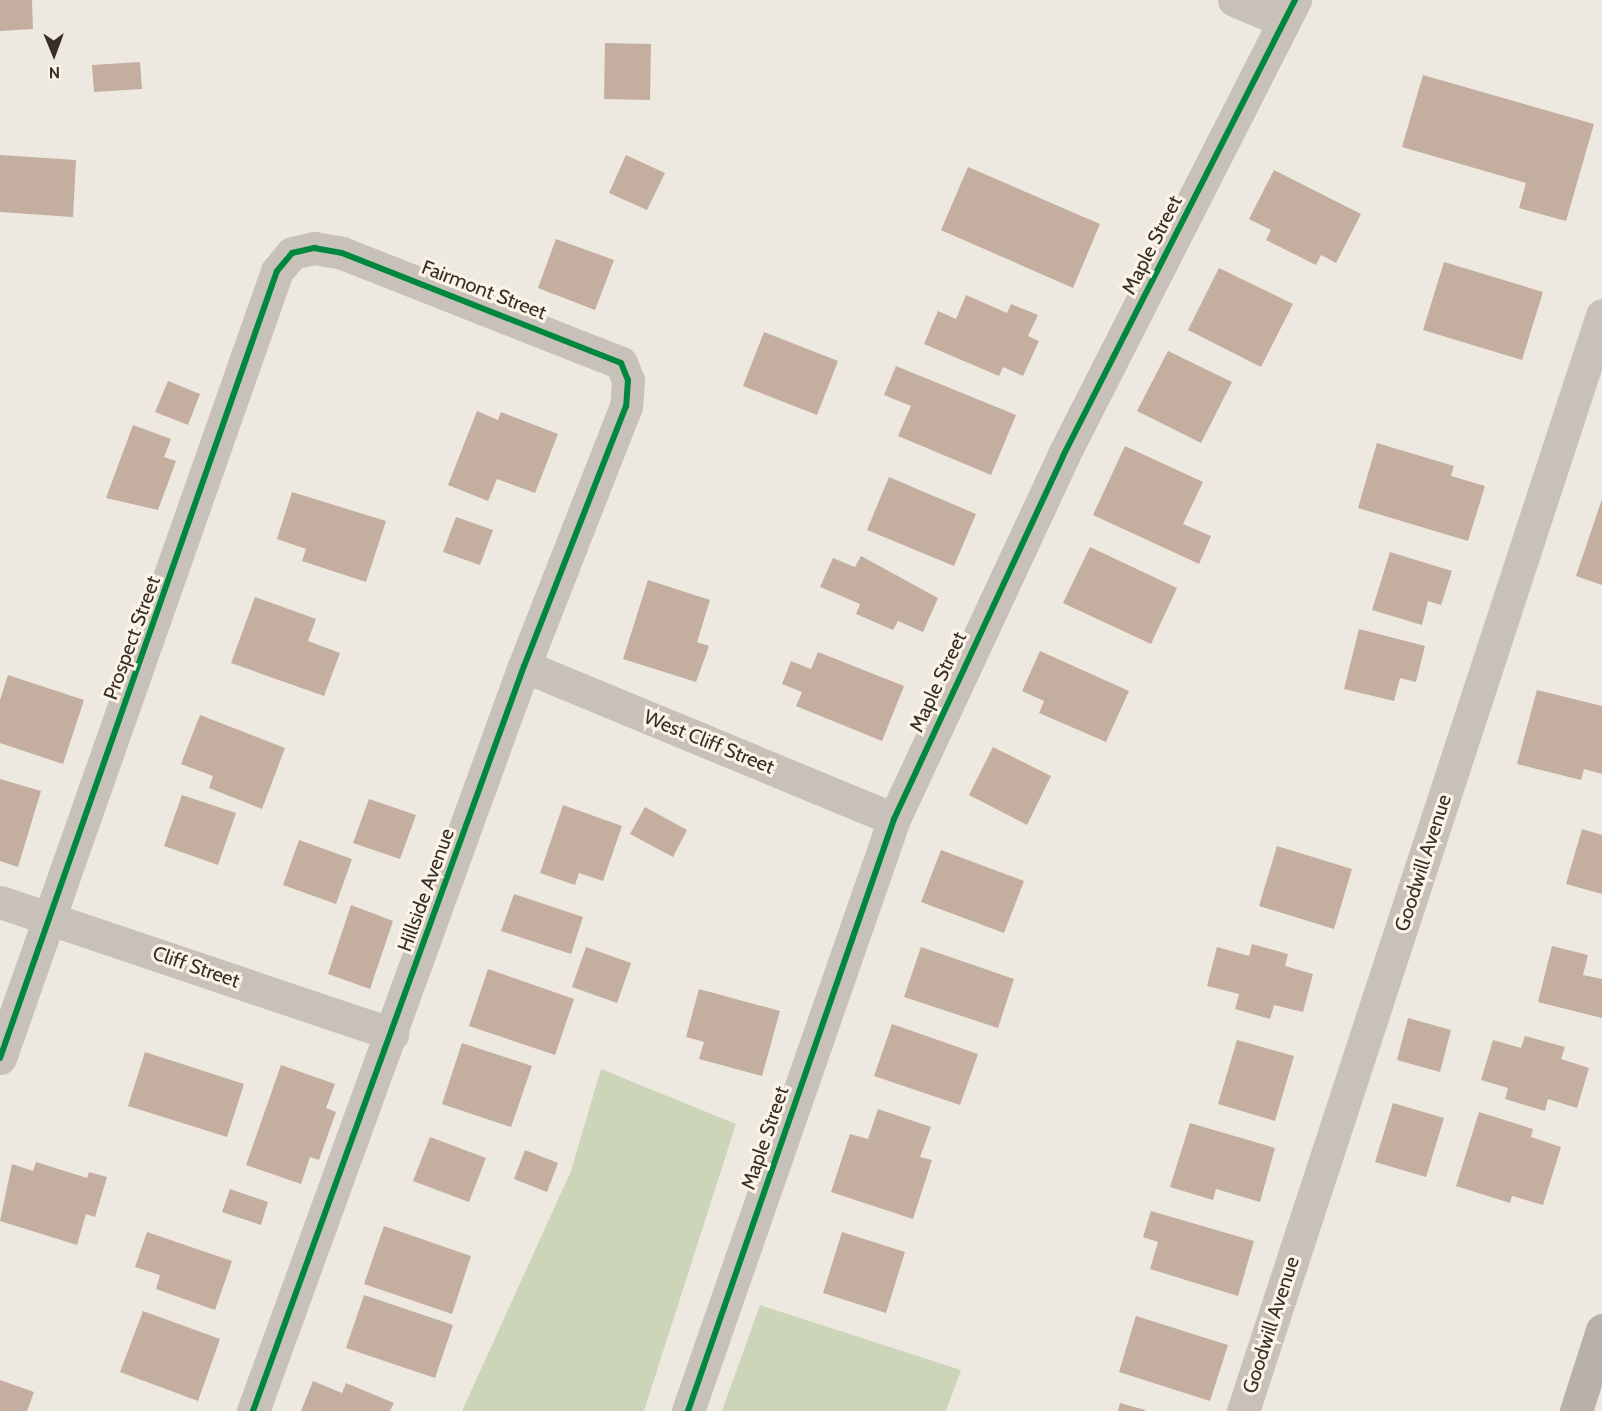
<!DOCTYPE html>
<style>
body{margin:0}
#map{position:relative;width:1602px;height:1411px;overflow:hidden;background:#eee9e0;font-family:Cabin,sans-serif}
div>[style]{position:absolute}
.green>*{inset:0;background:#ccd5b8}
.building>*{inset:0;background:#c4aea0}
.minor>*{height:33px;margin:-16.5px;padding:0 16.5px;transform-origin:16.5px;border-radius:16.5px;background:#c8c1b9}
.secondary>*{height:33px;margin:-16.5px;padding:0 16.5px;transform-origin:16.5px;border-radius:16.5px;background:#b8b1aa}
.cycleway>*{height:6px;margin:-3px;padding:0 3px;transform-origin:3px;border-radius:3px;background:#00873e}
span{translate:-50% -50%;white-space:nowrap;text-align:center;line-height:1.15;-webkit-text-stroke:6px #fbf4e7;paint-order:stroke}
.street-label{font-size:20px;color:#392e27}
.north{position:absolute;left:24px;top:24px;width:60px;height:60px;-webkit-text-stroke:4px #fbf4e7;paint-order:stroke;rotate:179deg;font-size:16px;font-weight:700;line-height:24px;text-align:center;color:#392e27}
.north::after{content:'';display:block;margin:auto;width:21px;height:27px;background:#392e27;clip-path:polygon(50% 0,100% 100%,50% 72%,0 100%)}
</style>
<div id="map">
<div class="green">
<div style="clip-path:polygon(601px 1069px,736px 1124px,644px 1411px,462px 1411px,571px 1171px)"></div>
<div style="clip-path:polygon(760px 1305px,961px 1370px,946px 1411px,722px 1411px)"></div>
</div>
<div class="building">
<div style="clip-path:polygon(0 0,32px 0,33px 29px,0 31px)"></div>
<div style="clip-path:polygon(605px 43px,651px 44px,650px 100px,604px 99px)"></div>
<div style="clip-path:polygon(140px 62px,142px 89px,94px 92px,92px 65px)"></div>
<div style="clip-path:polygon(1423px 75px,1594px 124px,1566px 221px,1519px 208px,1526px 183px,1402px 147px)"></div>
<div style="clip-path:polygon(0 155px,76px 160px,73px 217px,0 212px)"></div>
<div style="clip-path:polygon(626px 155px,665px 173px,647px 210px,609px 193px)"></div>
<div style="clip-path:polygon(968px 167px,1100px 224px,1073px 288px,941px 230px)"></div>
<div style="clip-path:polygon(1274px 170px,1361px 214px,1336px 263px,1321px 255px,1316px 265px,1266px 240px,1271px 230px,1249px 219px)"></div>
<div style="clip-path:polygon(556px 239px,614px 260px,595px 310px,538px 288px)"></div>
<div style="clip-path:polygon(1444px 262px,1543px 292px,1522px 360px,1423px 330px)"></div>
<div style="clip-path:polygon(1219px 268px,1293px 304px,1261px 367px,1188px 330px)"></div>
<div style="clip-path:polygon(966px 295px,1007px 313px,1011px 304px,1038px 315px,1028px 336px,1039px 341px,1023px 376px,1003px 367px,999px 376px,924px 344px,938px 311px,956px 319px)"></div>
<div style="clip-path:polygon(764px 332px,838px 361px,817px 415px,743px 386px)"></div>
<div style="clip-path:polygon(1168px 351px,1232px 382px,1201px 443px,1137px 411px)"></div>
<div style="clip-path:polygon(896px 366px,1016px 415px,991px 475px,898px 436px,911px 406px,884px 395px)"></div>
<div style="clip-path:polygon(168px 381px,200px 394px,188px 425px,155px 412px)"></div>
<div style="clip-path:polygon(477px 411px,498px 420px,501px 412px,558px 434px,535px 493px,497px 479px,488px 501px,448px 485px)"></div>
<div style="clip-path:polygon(133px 425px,171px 439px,164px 457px,176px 461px,158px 510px,106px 498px)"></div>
<div style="clip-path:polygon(1377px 443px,1454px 466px,1451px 476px,1485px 486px,1468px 541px,1358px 508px)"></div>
<div style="clip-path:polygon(1125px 446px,1203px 482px,1183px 524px,1211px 536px,1199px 564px,1093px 515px)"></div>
<div style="clip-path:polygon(889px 477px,976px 514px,954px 566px,867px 530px)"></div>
<div style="clip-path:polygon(292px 492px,386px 521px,366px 582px,302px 561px,306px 549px,277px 539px)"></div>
<div style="clip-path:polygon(1602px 499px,1602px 585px,1576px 576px)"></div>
<div style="clip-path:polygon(456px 517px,493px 530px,480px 565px,443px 552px)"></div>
<div style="clip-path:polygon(1090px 547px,1177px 588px,1151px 644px,1063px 603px)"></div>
<div style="clip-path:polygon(1390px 552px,1452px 571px,1441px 605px,1428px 601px,1422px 625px,1372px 610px)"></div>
<div style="clip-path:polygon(861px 556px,938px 598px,923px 632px,898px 621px,893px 630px,856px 614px,860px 604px,820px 587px,833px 558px,855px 567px)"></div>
<div style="clip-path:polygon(648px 580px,710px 600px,697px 642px,709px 646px,696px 682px,623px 659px)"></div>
<div style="clip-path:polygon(255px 597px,316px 619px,308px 641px,340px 653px,324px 696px,231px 663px)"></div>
<div style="clip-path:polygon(1359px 629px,1425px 646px,1416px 682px,1400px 678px,1394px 701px,1344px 689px)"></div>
<div style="clip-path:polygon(1040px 651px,1129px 691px,1106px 742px,1039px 713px,1044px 701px,1022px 691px)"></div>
<div style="clip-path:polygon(818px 652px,904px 686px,882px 741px,796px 706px,802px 692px,782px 684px,791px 661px,811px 669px)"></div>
<div style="clip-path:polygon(8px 675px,84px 700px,63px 764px,0 743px,0 700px)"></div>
<div style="clip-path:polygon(1537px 690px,1602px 706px,1602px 774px,1584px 769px,1581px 780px,1517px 764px)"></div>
<div style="clip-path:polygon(200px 715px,285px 748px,262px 809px,209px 788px,213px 776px,181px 764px)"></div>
<div style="clip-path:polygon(993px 747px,1051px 776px,1027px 825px,969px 795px)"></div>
<div style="clip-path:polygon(0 779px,41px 791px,18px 867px,0 861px)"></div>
<div style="clip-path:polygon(182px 795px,236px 813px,218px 865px,164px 846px)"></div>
<div style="clip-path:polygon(369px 799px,416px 815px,400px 859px,353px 843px)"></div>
<div style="clip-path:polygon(563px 805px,622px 826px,603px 881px,579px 873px,575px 885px,540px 873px)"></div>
<div style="clip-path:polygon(645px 807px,687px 830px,673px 857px,630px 834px)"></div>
<div style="clip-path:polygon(1582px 829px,1602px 835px,1602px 894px,1566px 884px)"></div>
<div style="clip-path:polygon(299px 840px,352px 859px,336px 904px,283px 885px)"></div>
<div style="clip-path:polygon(1277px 846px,1352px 869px,1334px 929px,1259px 906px)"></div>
<div style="clip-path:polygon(941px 850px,1024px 881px,1004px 933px,921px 902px)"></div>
<div style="clip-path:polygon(514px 894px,583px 917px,571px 954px,501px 931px)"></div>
<div style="clip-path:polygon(351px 905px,393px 921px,370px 989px,328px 974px)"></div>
<div style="clip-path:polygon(1252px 944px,1288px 954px,1285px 966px,1313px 974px,1303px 1012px,1274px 1005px,1270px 1019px,1235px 1009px,1239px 994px,1207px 986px,1217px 947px,1249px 956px)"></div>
<div style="clip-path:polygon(1552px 946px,1588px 955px,1583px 975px,1602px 979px,1602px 1018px,1538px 1002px)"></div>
<div style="clip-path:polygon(586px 947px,631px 963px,617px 1003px,572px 987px)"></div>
<div style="clip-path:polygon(921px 947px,1014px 979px,998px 1028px,904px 997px)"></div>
<div style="clip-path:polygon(488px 969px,574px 999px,555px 1055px,469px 1026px)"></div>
<div style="clip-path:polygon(699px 989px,780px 1011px,762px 1076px,699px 1059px,704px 1042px,686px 1037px)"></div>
<div style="clip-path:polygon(1408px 1018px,1451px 1030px,1440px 1072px,1397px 1060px)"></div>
<div style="clip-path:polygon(892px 1024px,978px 1054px,960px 1105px,874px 1076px)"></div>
<div style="clip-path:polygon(1525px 1036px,1565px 1047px,1561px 1059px,1589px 1068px,1577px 1108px,1548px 1099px,1545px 1111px,1505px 1099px,1508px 1088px,1481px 1080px,1493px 1040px,1521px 1048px)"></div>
<div style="clip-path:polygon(1237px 1040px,1294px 1056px,1275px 1121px,1218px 1104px)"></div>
<div style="clip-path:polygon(462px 1043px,532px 1066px,511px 1127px,442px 1104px)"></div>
<div style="clip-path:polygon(145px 1052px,244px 1084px,227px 1137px,128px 1106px)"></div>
<div style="clip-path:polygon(281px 1065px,335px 1084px,326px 1108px,336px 1112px,319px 1160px,310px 1157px,301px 1184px,246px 1165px)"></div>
<div style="clip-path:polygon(1393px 1103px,1444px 1118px,1426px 1177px,1375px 1162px)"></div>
<div style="clip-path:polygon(878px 1109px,931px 1127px,920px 1157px,932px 1160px,913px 1219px,831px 1192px,850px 1134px,868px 1139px)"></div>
<div style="clip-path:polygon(1479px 1112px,1533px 1129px,1531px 1137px,1561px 1147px,1543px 1205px,1512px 1196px,1510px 1203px,1456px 1186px)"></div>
<div style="clip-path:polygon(1190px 1123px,1275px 1148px,1260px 1202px,1216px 1189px,1213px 1200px,1170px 1187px)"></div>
<div style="clip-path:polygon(430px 1137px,486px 1158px,469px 1202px,413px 1181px)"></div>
<div style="clip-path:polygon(525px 1150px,558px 1163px,547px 1192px,514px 1179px)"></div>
<div style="clip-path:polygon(36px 1162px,87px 1178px,89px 1172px,107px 1177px,95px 1217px,86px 1214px,77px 1245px,0 1221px,12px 1164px,33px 1171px)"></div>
<div style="clip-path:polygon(230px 1189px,268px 1202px,261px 1225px,222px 1212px)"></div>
<div style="clip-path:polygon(1151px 1211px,1254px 1241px,1238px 1296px,1150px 1269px,1158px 1242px,1143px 1237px)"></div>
<div style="clip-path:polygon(384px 1226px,471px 1256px,452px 1314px,364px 1284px)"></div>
<div style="clip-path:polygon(147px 1232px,232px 1261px,215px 1310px,156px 1289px,160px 1275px,135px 1267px)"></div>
<div style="clip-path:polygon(842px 1232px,905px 1252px,886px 1313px,823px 1293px)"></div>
<div style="clip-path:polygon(364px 1295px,453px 1325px,435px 1378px,346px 1348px)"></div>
<div style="clip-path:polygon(143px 1311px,220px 1339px,198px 1401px,120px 1372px)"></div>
<div style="clip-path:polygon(1136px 1316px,1228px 1345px,1210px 1401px,1119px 1372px)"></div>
<div style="clip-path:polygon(0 1380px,34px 1392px,27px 1411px,0 1411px)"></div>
<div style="clip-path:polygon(313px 1381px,342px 1393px,346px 1383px,394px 1403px,390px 1411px,301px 1411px)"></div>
<div style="clip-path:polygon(1120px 1403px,1145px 1410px,1145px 1411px,1118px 1411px)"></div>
</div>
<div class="minor">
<div style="left:1234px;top:0;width:54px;rotate:22.8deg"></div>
<div style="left:524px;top:666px;width:400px;rotate:22.5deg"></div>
<div style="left:0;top:902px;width:414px;rotate:18.6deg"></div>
<div style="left:0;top:1058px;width:834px;rotate:-70.61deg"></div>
<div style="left:277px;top:271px;width:23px;rotate:-50deg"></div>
<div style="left:292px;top:253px;width:23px;rotate:-13deg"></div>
<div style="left:314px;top:248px;width:28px;rotate:10deg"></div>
<div style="left:342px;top:253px;width:300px;rotate:21.5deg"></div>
<div style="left:621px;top:363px;width:18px;rotate:68deg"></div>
<div style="left:628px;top:380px;width:26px;rotate:94deg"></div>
<div style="left:626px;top:406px;width:279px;rotate:111.4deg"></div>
<div style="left:524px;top:666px;width:793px;rotate:109.99deg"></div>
<div style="left:688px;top:1411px;width:627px;rotate:-70.81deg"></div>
<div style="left:894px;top:819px;width:400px;rotate:-65deg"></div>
<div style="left:1063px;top:456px;width:512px;rotate:-63.03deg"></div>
<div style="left:1243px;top:1411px;width:1153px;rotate:-71.86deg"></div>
</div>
<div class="secondary">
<div style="left:1576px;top:1411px;width:85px;rotate:-72.2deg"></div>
</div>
<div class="cycleway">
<div style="left:0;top:1058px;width:834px;rotate:-70.61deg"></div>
<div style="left:277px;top:271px;width:23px;rotate:-50deg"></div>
<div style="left:292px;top:253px;width:23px;rotate:-13deg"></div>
<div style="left:314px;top:248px;width:28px;rotate:10deg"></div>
<div style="left:342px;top:253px;width:300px;rotate:21.5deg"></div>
<div style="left:621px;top:363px;width:18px;rotate:68deg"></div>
<div style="left:628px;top:380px;width:26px;rotate:94deg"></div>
<div style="left:626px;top:406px;width:279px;rotate:111.4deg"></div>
<div style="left:524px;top:666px;width:793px;rotate:109.99deg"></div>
<div style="left:688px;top:1411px;width:627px;rotate:-70.81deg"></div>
<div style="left:894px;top:819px;width:400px;rotate:-65deg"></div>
<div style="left:1063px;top:456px;width:512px;rotate:-63.03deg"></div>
</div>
<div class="street-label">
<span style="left:1152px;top:245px;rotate:-63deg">Maple Street</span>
<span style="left:484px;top:290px;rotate:21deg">Fairmont Street</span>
<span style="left:132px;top:638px;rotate:-70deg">Prospect Street</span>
<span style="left:938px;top:682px;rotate:-65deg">Maple Street</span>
<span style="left:709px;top:742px;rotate:22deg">West Cliff Street</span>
<span style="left:1423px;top:863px;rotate:-72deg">Goodwill Avenue</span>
<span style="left:426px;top:890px;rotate:-70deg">Hillside Avenue</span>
<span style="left:196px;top:967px;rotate:19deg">Cliff Street</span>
<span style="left:765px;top:1138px;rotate:-71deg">Maple Street</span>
<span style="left:1271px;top:1325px;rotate:-72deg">Goodwill Avenue</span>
</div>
<div class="north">N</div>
</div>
